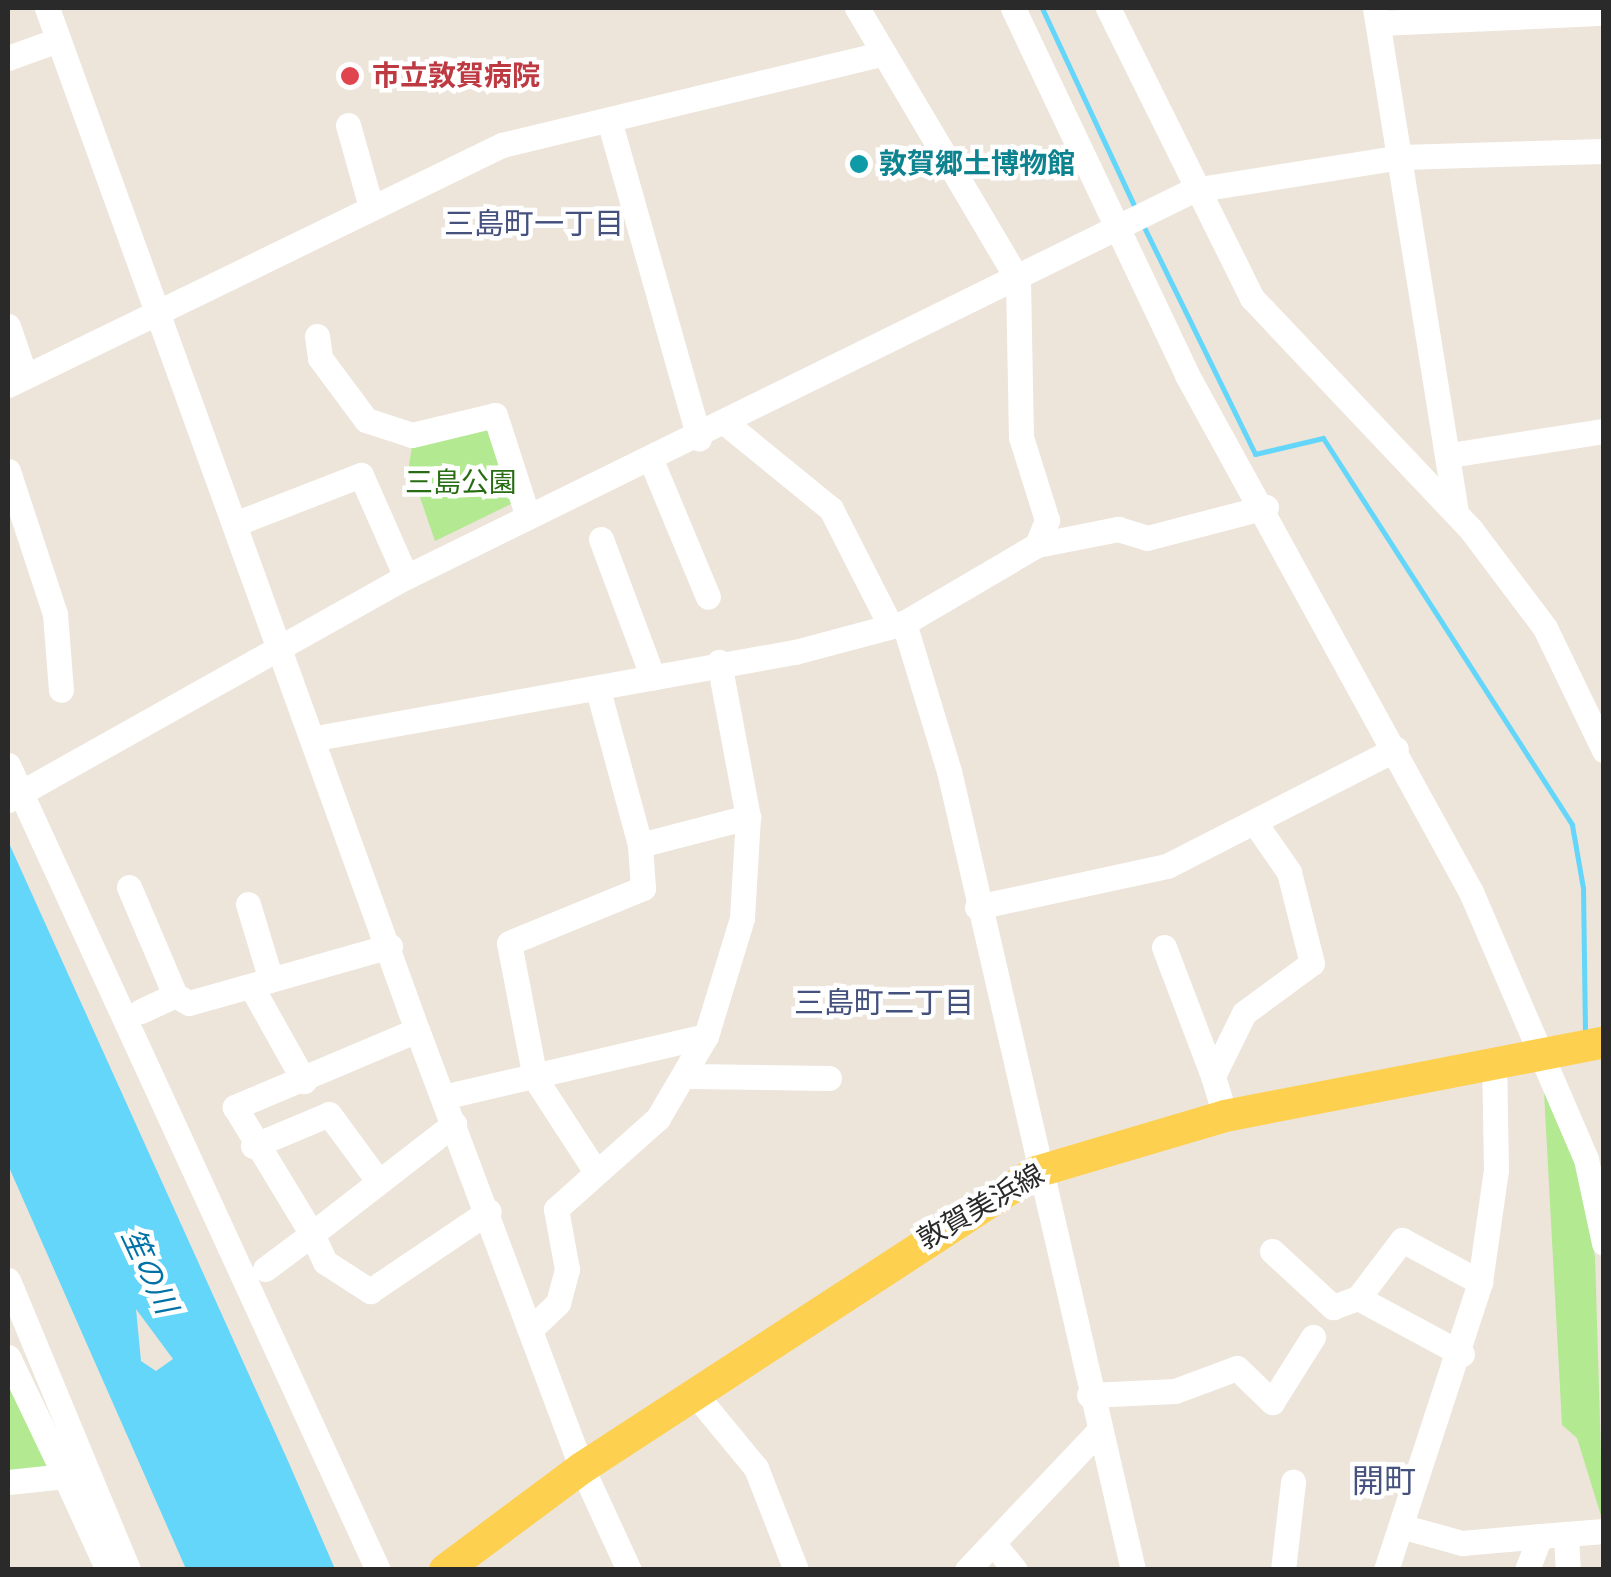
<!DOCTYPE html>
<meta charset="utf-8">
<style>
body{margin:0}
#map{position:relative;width:1611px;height:1577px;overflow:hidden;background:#ede4da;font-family:"Roboto Condensed","Noto Sans JP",sans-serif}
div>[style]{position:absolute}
.green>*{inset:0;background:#b2e991}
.water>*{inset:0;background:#63d6f9}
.stream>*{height:5px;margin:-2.5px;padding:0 2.5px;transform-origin:2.5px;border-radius:2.5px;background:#63d6f9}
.minor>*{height:25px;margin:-12.5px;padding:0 12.5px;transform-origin:12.5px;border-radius:12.5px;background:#fff}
.major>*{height:32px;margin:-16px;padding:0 16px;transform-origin:16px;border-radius:16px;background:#fdd04f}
.dots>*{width:28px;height:28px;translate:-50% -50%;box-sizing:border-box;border:5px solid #fff;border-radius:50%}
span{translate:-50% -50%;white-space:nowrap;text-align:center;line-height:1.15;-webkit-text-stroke:9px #fff;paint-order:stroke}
.health-label{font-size:28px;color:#be3a42;font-weight:700}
.left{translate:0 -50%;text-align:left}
.culture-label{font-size:28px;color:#0d838f;font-weight:700}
.park-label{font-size:28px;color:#286d13}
.street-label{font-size:28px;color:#2a2a2a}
.neighbourhood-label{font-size:30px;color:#46527e}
.water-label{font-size:30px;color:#0172a6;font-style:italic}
.quarter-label{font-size:32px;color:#46527e}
.frame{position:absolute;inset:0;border:10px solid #2a2a2a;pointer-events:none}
</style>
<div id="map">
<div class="green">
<div style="clip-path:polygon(486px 424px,513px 503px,435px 541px,409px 465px,413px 441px)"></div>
<div style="clip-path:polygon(1544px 1092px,1580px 1176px,1595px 1257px,1603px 1522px,1577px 1438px,1562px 1425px)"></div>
<div style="clip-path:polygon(8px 1370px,51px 1460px,45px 1468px,8px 1473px)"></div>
</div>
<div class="water">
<div style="clip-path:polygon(evenodd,8px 841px,288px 1461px,335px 1569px,186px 1569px,8px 1165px,8px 841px,136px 1309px,173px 1359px,156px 1371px,141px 1361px,136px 1309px)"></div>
</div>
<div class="stream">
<div style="left:1042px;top:8px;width:223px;rotate:65deg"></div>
<div style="left:1143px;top:225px;width:255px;rotate:63.9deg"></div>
<div style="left:1255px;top:454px;width:70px;rotate:-13.2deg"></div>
<div style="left:1323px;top:438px;width:460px;rotate:57.2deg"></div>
<div style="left:1572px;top:825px;width:64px;rotate:80.1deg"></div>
<div style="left:1583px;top:888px;width:143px;rotate:89.2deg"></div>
</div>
<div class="minor">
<div style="left:47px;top:8px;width:1087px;rotate:70.1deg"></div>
<div style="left:417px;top:1030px;width:468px;rotate:69.4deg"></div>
<div style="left:582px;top:1468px;width:112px;rotate:65.3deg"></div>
<div style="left:1013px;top:8px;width:406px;rotate:64.6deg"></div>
<div style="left:1187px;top:375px;width:590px;rotate:61.22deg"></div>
<div style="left:1471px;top:892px;width:291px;rotate:66.7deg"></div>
<div style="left:1586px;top:1159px;width:86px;rotate:77.9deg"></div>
<div style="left:1108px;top:8px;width:324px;rotate:63.6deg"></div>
<div style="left:1252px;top:298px;width:320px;rotate:46.6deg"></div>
<div style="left:1472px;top:531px;width:121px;rotate:53deg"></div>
<div style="left:1545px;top:628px;width:136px;rotate:64.2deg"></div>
<div style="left:1375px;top:8px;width:510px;rotate:80.87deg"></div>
<div style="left:1380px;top:23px;width:224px;rotate:-2.6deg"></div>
<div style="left:8px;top:58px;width:53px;rotate:-19.8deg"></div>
<div style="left:609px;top:120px;width:331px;rotate:74.2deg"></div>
<div style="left:348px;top:125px;width:85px;rotate:74.3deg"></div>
<div style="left:8px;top:326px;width:53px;rotate:71.2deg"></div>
<div style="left:317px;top:336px;width:22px;rotate:82deg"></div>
<div style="left:320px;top:358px;width:77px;rotate:53.4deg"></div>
<div style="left:366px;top:420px;width:48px;rotate:18.1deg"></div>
<div style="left:412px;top:435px;width:85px;rotate:-13.5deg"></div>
<div style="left:495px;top:415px;width:107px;rotate:72.1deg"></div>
<div style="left:8px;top:385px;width:549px;rotate:-25.91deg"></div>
<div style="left:502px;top:145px;width:389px;rotate:-13.5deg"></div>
<div style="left:728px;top:425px;width:133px;rotate:39.2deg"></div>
<div style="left:831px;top:509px;width:130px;rotate:63deg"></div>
<div style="left:1450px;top:455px;width:156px;rotate:-8.9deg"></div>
<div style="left:651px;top:460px;width:148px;rotate:67.4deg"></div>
<div style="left:8px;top:471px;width:151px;rotate:71.8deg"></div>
<div style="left:55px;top:614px;width:76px;rotate:85.5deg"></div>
<div style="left:237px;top:523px;width:133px;rotate:-21.2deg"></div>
<div style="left:361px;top:475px;width:111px;rotate:66.2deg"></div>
<div style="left:601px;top:539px;width:148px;rotate:69.5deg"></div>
<div style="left:1037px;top:545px;width:83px;rotate:-11.2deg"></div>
<div style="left:1118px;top:529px;width:30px;rotate:17deg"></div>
<div style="left:1147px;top:538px;width:123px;rotate:-14.6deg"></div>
<div style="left:904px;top:623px;width:155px;rotate:73.1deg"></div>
<div style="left:949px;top:771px;width:820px;rotate:77.03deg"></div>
<div style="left:598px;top:690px;width:161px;rotate:74.8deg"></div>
<div style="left:640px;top:845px;width:112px;rotate:-14.5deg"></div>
<div style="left:316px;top:738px;width:487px;rotate:-10.2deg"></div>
<div style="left:795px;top:652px;width:113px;rotate:-14.9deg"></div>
<div style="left:904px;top:623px;width:154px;rotate:-30.4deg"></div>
<div style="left:1037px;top:545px;width:27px;rotate:-68deg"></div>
<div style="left:1047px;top:520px;width:87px;rotate:-107.4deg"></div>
<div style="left:1021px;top:437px;width:157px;rotate:-91.1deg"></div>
<div style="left:1018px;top:280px;width:316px;rotate:-120.6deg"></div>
<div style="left:8px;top:765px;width:886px;rotate:65.32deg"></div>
<div style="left:8px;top:800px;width:456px;rotate:-29.3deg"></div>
<div style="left:406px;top:577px;width:877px;rotate:-26.19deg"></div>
<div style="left:1193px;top:190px;width:211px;rotate:-9deg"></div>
<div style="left:1401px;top:157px;width:203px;rotate:-1.7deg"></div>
<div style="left:129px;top:887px;width:117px;rotate:66.9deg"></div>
<div style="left:175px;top:995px;width:16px;rotate:30deg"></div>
<div style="left:189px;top:1003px;width:209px;rotate:-15.8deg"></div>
<div style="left:248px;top:904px;width:79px;rotate:73.2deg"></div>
<div style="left:977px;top:907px;width:194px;rotate:-12.2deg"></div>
<div style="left:1167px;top:866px;width:257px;rotate:-27.1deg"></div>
<div style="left:1164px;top:947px;width:138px;rotate:69.2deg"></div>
<div style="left:251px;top:986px;width:109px;rotate:60.8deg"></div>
<div style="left:141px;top:1011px;width:38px;rotate:-25deg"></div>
<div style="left:417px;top:1030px;width:198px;rotate:157.1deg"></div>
<div style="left:235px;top:1107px;width:149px;rotate:58.8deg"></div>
<div style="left:312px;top:1234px;width:180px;rotate:-37.8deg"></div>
<div style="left:688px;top:1076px;width:141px;rotate:0.8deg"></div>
<div style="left:443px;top:1097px;width:270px;rotate:-13.1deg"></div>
<div style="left:706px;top:1036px;width:123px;rotate:-73deg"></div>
<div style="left:742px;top:918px;width:101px;rotate:-86.6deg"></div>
<div style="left:748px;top:817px;width:158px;rotate:-100.6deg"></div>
<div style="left:1225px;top:1116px;width:42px;rotate:-106.7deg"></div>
<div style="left:1213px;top:1076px;width:70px;rotate:-63.8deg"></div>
<div style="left:1244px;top:1013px;width:84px;rotate:-36.3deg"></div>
<div style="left:1312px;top:963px;width:94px;rotate:-104.2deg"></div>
<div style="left:1289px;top:872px;width:60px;rotate:-124.8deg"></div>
<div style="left:253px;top:1146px;width:82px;rotate:-22.8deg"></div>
<div style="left:329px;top:1114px;width:84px;rotate:53.7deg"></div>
<div style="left:596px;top:1172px;width:112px;rotate:-123deg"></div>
<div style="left:535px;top:1078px;width:137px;rotate:-100.9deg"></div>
<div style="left:509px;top:943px;width:145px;rotate:-22.3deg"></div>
<div style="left:643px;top:888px;width:43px;rotate:-94deg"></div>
<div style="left:1272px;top:1251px;width:83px;rotate:42.6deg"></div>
<div style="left:1333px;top:1307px;width:27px;rotate:-20deg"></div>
<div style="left:265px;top:1269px;width:59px;rotate:-36.7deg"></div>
<div style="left:312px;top:1234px;width:31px;rotate:65deg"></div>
<div style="left:325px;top:1262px;width:54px;rotate:32.8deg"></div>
<div style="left:370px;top:1291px;width:143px;rotate:-33.9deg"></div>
<div style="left:8px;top:1280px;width:314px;rotate:67.5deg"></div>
<div style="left:533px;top:1327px;width:35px;rotate:-44deg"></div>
<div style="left:558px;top:1303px;width:35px;rotate:-75deg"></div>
<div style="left:567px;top:1269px;width:61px;rotate:-100.4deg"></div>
<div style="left:556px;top:1209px;width:137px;rotate:-41.7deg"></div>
<div style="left:658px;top:1118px;width:95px;rotate:-59.7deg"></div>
<div style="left:1462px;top:1354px;width:118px;rotate:-151.7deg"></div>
<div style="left:1358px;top:1298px;width:73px;rotate:-52.8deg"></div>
<div style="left:1402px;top:1240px;width:89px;rotate:28.3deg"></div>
<div style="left:8px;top:1357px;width:132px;rotate:64.4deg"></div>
<div style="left:65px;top:1476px;width:57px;rotate:174deg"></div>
<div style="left:695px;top:1394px;width:96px;rotate:50.5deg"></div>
<div style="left:756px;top:1468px;width:110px;rotate:68.6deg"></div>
<div style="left:1089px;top:1395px;width:86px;rotate:-2.7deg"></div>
<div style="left:1175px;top:1391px;width:66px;rotate:-20.4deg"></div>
<div style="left:1237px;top:1368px;width:49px;rotate:44.2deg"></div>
<div style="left:1272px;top:1402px;width:77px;rotate:-57.8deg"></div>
<div style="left:65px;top:1476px;width:103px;rotate:65.4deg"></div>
<div style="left:1404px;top:1527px;width:60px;rotate:15.4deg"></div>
<div style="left:1462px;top:1543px;width:78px;rotate:-5.1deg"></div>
<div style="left:1540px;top:1536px;width:36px;rotate:111deg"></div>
<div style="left:1566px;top:1535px;width:35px;rotate:87deg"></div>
<div style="left:1540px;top:1536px;width:64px;rotate:-4.5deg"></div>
<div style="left:993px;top:1543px;width:35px;rotate:51deg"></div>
<div style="left:967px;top:1570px;width:190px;rotate:-46.5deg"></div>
<div style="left:1283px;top:1570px;width:89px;rotate:-83.5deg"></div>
<div style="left:1386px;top:1570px;width:303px;rotate:-71.9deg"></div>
<div style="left:1480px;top:1282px;width:113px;rotate:-81.9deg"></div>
<div style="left:1496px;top:1170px;width:110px;rotate:-91deg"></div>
</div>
<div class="major">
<div style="left:445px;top:1570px;width:171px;rotate:-36.7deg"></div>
<div style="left:582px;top:1468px;width:542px;rotate:-33.1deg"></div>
<div style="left:1036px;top:1172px;width:197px;rotate:-16.5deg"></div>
<div style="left:1225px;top:1116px;width:386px;rotate:-11deg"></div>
</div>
<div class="dots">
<div style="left:350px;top:76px;background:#e0444e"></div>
<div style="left:859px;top:164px;background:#0f9aa8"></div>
</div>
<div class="health-label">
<span class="left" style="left:372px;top:76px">市立敦賀病院</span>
</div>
<div class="culture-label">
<span class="left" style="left:879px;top:164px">敦賀郷土博物館</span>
</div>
<div class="park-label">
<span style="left:461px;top:483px">三島公園</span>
</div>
<div class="street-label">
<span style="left:981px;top:1207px;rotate:-30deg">敦賀美浜線</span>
</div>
<div class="neighbourhood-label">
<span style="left:534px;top:224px">三島町一丁目</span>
<span style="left:884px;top:1003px">三島町二丁目</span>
</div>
<div class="water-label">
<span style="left:149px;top:1271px;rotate:65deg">笙の川</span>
</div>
<div class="quarter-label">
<span style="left:1384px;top:1481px">開町</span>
</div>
<div class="frame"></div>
</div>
